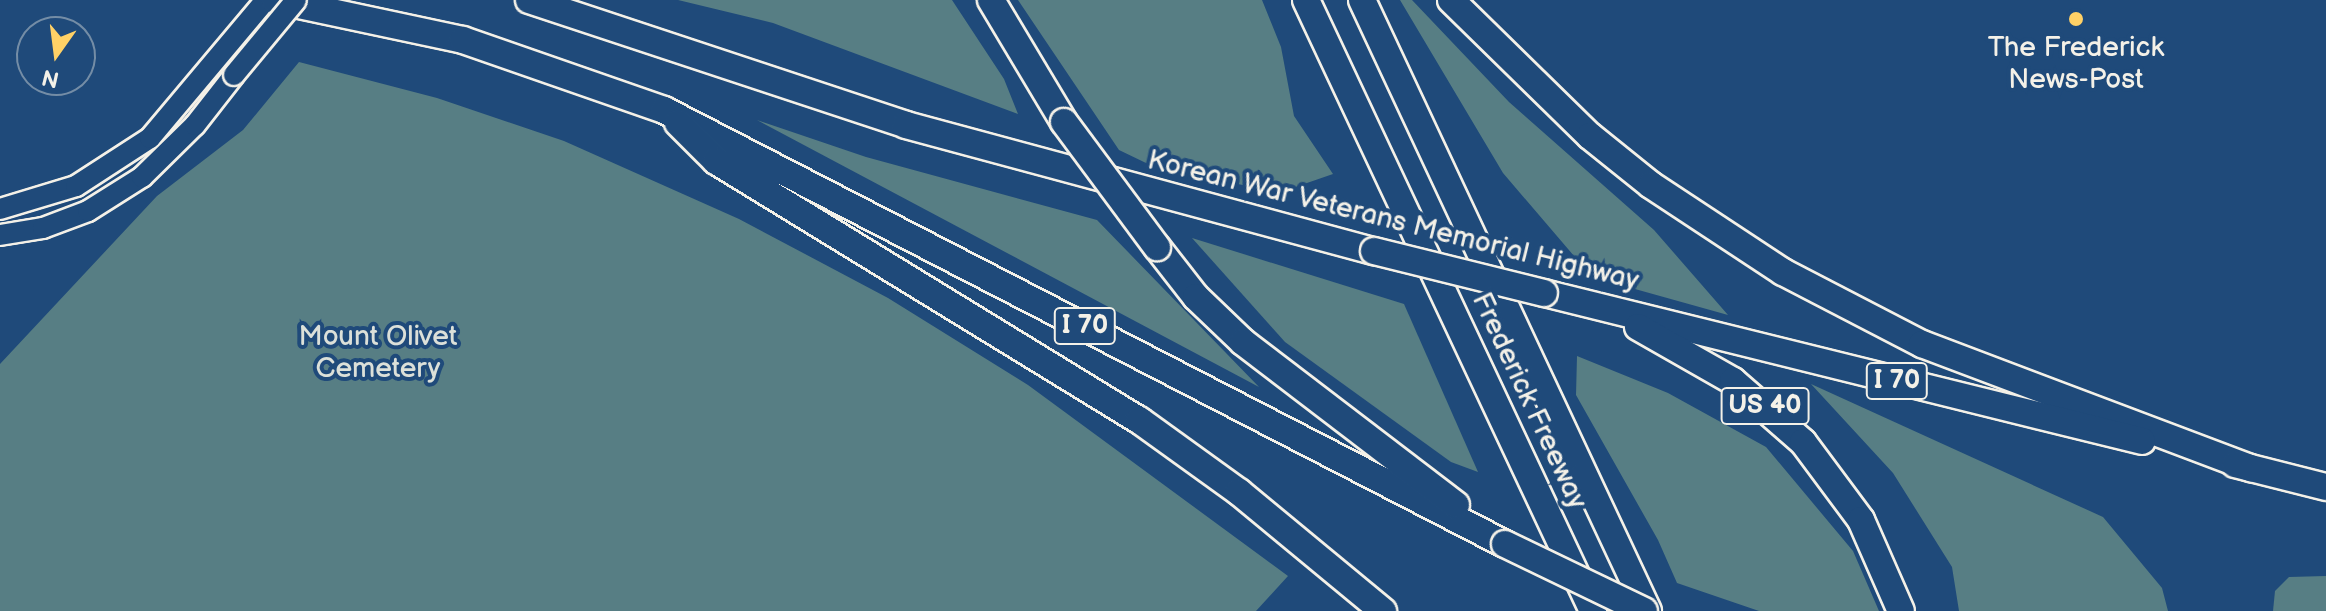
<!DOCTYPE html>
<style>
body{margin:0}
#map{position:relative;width:2326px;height:611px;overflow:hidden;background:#1f4a7a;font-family:"Balsamiq Sans",sans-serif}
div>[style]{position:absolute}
.green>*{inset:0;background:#577e84}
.roads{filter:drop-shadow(2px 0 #f4f1e8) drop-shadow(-2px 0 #f4f1e8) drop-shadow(0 2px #f4f1e8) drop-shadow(0 -2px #f4f1e8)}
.secondary>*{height:20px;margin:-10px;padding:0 10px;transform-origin:10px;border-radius:10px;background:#1f4a7a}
.motorway>*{height:26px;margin:-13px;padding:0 13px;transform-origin:13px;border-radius:13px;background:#1f4a7a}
.bridges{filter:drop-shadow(2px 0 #f4f1e8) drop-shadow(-2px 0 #f4f1e8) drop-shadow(0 2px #f4f1e8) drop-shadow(0 -2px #f4f1e8)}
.secondary-bridge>*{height:20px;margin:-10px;padding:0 10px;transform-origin:10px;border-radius:10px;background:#1f4a7a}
.motorway-bridge>*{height:26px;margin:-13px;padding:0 13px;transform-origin:13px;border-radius:13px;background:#1f4a7a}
.dots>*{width:22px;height:22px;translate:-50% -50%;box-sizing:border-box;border:4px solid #1f4a7a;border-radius:50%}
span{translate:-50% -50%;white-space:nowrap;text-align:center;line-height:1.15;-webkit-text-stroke:8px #1f4a7a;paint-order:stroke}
.shield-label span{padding:2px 6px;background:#1f4a7a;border:2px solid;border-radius:6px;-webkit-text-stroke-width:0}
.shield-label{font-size:26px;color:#f4f1e8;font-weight:700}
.poi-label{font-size:28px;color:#f4f1e8}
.street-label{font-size:28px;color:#f4f1e8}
.park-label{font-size:28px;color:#dce0d9}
.north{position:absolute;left:16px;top:16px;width:80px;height:80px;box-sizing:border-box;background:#1f4a7a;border:2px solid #748da6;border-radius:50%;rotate:194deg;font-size:22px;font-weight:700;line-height:32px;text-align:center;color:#f4f1e8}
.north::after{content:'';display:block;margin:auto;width:28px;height:36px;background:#ffd166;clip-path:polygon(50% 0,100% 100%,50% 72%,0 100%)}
</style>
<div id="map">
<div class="green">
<div style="clip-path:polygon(678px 0,952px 0,1004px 79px,1018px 114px,773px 23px)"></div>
<div style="clip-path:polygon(1018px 0,1262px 0,1281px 47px,1294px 116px,1333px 174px,1278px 193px,1146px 163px,1119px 150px)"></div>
<div style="clip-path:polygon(1400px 0,1412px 0,1509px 102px,1654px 230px,1728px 315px,1592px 277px,1503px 173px)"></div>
<div style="clip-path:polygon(299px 62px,437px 98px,564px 141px,739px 219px,888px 298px,1028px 385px,1288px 576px,1256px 611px,0 611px,0 364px,157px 196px,243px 130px)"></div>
<div style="clip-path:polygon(757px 120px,866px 157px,1097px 220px,1259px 387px)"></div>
<div style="clip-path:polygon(1192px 238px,1404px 304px,1478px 472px,1451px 462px,1285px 342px)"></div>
<div style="clip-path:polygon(1577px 356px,1668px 393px,1766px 447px,1853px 551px,1879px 611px,1759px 611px,1677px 583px,1658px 540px,1576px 395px)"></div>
<div style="clip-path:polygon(1811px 384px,2103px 517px,2162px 588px,2168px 611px,1959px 611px,1952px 567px,1893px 473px)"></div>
<div style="clip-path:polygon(2326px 576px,2326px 611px,2273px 611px,2275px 591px,2289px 577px)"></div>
</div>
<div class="roads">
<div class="secondary">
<div style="left:0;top:209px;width:79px;rotate:-16.8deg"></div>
<div style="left:76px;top:186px;width:88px;rotate:-33deg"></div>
<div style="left:150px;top:138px;width:180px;rotate:-50deg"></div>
<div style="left:0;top:235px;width:44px;rotate:-9.2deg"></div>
<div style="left:43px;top:228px;width:48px;rotate:-20.7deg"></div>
<div style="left:88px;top:211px;width:64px;rotate:-32.2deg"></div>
<div style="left:142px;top:177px;width:74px;rotate:-44.5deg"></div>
<div style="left:195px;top:125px;width:63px;rotate:-52deg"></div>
</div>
<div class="motorway">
<div style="left:275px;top:0;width:192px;rotate:12deg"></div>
<div style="left:463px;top:40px;width:213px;rotate:19.2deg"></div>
<div style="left:664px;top:110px;width:946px;rotate:27.3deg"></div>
<div style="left:529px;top:0;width:397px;rotate:18.3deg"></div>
<div style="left:906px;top:125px;width:485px;rotate:15.1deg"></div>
<div style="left:991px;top:0;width:142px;rotate:59.1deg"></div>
<div style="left:1306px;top:0;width:675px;rotate:64.84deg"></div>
<div style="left:1362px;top:0;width:675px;rotate:64.92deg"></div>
<div style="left:1451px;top:0;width:194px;rotate:44.4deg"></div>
<div style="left:1590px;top:136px;width:78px;rotate:38.8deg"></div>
<div style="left:1651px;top:185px;width:158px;rotate:33.4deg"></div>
<div style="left:1783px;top:272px;width:157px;rotate:27.4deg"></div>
<div style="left:1922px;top:344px;width:352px;rotate:20.7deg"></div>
<div style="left:678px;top:123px;width:54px;rotate:45deg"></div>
<div style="left:716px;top:161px;width:496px;rotate:31.5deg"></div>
<div style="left:1139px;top:420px;width:123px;rotate:35.8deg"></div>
<div style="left:1239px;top:492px;width:187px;rotate:39.6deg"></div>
<div style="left:1157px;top:247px;width:63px;rotate:52deg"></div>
<div style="left:1196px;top:297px;width:65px;rotate:43.8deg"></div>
<div style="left:1243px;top:342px;width:268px;rotate:37.4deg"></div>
<div style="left:1544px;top:293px;width:616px;rotate:13.9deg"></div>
<div style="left:1638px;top:327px;width:109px;rotate:29.6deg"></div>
<div style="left:1733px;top:381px;width:93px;rotate:41.1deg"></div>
<div style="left:1803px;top:442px;width:97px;rotate:53.4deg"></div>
<div style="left:1861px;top:520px;width:99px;rotate:66.3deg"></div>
<div style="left:2235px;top:464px;width:94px;rotate:14.2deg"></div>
</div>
</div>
<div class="bridges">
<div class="secondary-bridge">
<div style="left:234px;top:75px;width:97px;rotate:-50.4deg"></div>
</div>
<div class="motorway-bridge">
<div style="left:1064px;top:122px;width:156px;rotate:53.4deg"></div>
<div style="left:1374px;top:251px;width:175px;rotate:13.9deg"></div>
<div style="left:1505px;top:544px;width:154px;rotate:25.7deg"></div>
</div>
</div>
<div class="dots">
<div style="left:2076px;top:19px;background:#ffd166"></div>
</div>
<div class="shield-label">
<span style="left:1085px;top:326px">I 70</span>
<span style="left:1897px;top:381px">I 70</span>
<span style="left:1765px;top:406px">US 40</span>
</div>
<div class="poi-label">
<span style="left:2076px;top:64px">The Frederick<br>News-Post</span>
</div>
<div class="street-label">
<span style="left:1393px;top:221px;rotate:14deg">Korean War Veterans Memorial Highway</span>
<span style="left:1529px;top:401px;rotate:65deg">Frederick Freeway</span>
</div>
<div class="park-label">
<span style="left:378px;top:353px">Mount Olivet<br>Cemetery</span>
</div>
<div class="north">N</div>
</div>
